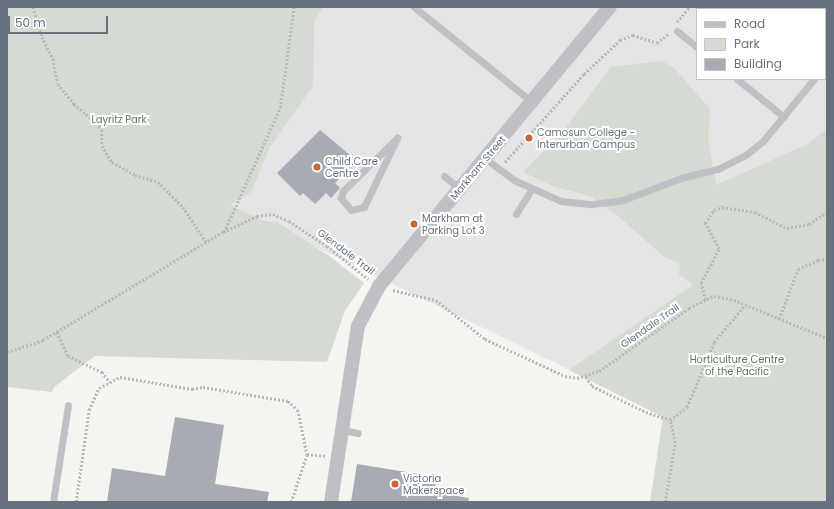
<!DOCTYPE html>
<style>
body{margin:0}
#map{position:relative;width:834px;height:509px;overflow:hidden;background:#f4f4f1;font-family:Poppins,sans-serif}
div>[style]{position:absolute}
.built>*{inset:0;background:#e4e5e4}
.green>*{inset:0;background:#d5dad2}
.building>*{inset:0;background:#a7acb2}
.path>*{height:2.5px;margin-top:-1.25px;transform-origin:0;background:repeating-linear-gradient(90deg,#b7b9bc 0 2px,transparent 0 4px)}
.lane>*{height:7px;margin:-3.5px;padding:0 3.5px;transform-origin:3.5px;border-radius:3.5px;background:#bec0c4}
.street>*{height:14px;margin:-7px;padding:0 7px;transform-origin:7px;border-radius:7px;background:#bec0c4}
.dots>*{width:11px;height:11px;translate:-50% -50%;box-sizing:border-box;border:2px solid #fff;border-radius:50%}
span{translate:-50% -50%;white-space:nowrap;text-align:center;line-height:1.15;-webkit-text-stroke:4px #fff;paint-order:stroke}
.park-label{font-size:10px;color:#677665}
.poi-label{font-size:10px;color:#67727e}
.left{translate:0 -50%;text-align:left}
.street-label{font-size:10px;color:#67727e}
.frame{position:absolute;inset:0;border:8px solid #67727e;pointer-events:none}
.legend{position:absolute;left:696px;top:8px;width:130px;height:72px;box-sizing:border-box;background:#fff;border:1px solid #c2c7cb;margin:0;padding:5px 7px;list-style:none;font-size:12px;color:#67727e}
.legend li{display:flex;align-items:center;gap:8px;height:20px}
.legend b{width:20px;border:1px solid #c2c7cb}
.scale{position:absolute;left:8px;top:16px;width:100px;height:18px;box-sizing:border-box;border:2px solid #67727e;border-top:0;padding-left:5px;font-size:12px;line-height:14px;white-space:nowrap;color:#67727e;-webkit-text-stroke:3px #fff;paint-order:stroke}
</style>
<div id="map">
<div class="built">
<div style="clip-path:polygon(evenodd,261px 7px,827px 7px,827px 234px,572px 371px,211px 196px,261px 7px,697px 9px,825px 9px,825px 79px,697px 79px,697px 9px)"></div>
</div>
<div class="green">
<div style="clip-path:polygon(7px 7px,324px 7px,314px 21px,313px 86px,270px 147px,251px 192px,230px 205px,264px 221px,277px 222px,328px 255px,364px 283px,345px 311px,327px 362px,95px 356px,54px 387px,52px 392px,7px 387px)"></div>
<div style="clip-path:polygon(662px 61px,674px 68px,710px 109px,708px 138px,716px 185px,808px 144px,827px 129px,827px 502px,650px 502px,663px 417px,569px 370px,693px 285px,679px 275px,680px 264px,663px 256px,618px 216px,590px 196px,552px 186px,523px 172px,562px 133px,611px 67px)"></div>
</div>
<div class="building">
<div style="clip-path:polygon(697px 7px,827px 7px,827px 24px,825px 27px,825px 9px)"></div>
<div style="clip-path:polygon(320px 130px,357px 161px,335px 183px,340px 188px,331px 198px,326px 193px,315px 204px,303px 193px,300px 196px,277px 173px)"></div>
<div style="clip-path:polygon(175px 417px,224px 425px,215px 484px,269px 492px,267px 502px,107px 502px,112px 468px,165px 476px)"></div>
<div style="clip-path:polygon(357px 464px,437px 477px,434px 492px,469px 498px,468px 502px,351px 502px)"></div>
</div>
<div class="path">
<div style="left:33px;top:7px;width:31px;rotate:73deg"></div>
<div style="left:42px;top:37px;width:25px;rotate:63deg"></div>
<div style="left:53px;top:59px;width:25px;rotate:79deg"></div>
<div style="left:58px;top:84px;width:26px;rotate:51deg"></div>
<div style="left:74px;top:104px;width:30px;rotate:40deg"></div>
<div style="left:97px;top:123px;width:9px;rotate:54deg"></div>
<div style="left:102px;top:130px;width:16px;rotate:90deg"></div>
<div style="left:102px;top:146px;width:19px;rotate:58deg"></div>
<div style="left:112px;top:162px;width:26px;rotate:29deg"></div>
<div style="left:135px;top:175px;width:24px;rotate:17deg"></div>
<div style="left:158px;top:182px;width:35px;rotate:45deg"></div>
<div style="left:183px;top:207px;width:43px;rotate:56.3deg"></div>
<div style="left:677px;top:22px;width:19px;rotate:-51deg"></div>
<div style="left:505px;top:162px;width:118px;rotate:-48.1deg"></div>
<div style="left:584px;top:74px;width:50px;rotate:-43.4deg"></div>
<div style="left:620px;top:40px;width:14px;rotate:-21deg"></div>
<div style="left:633px;top:35px;width:25px;rotate:18deg"></div>
<div style="left:657px;top:43px;width:14px;rotate:-39deg"></div>
<div style="left:224px;top:232px;width:136px;rotate:-65.7deg"></div>
<div style="left:280px;top:108px;width:102px;rotate:-82.1deg"></div>
<div style="left:393px;top:290px;width:44px;rotate:13.1deg"></div>
<div style="left:436px;top:300px;width:63px;rotate:38.5deg"></div>
<div style="left:485px;top:339px;width:88px;rotate:24.8deg"></div>
<div style="left:565px;top:376px;width:12px;rotate:9deg"></div>
<div style="left:577px;top:378px;width:23px;rotate:-18deg"></div>
<div style="left:599px;top:371px;width:110px;rotate:-35deg"></div>
<div style="left:689px;top:308px;width:28px;rotate:-26deg"></div>
<div style="left:714px;top:296px;width:20px;rotate:11deg"></div>
<div style="left:734px;top:300px;width:100px;rotate:22.2deg"></div>
<div style="left:705px;top:300px;width:17px;rotate:-103deg"></div>
<div style="left:701px;top:283px;width:38px;rotate:-62deg"></div>
<div style="left:719px;top:249px;width:30px;rotate:-118deg"></div>
<div style="left:705px;top:223px;width:16px;rotate:-55deg"></div>
<div style="left:714px;top:210px;width:9px;rotate:-21deg"></div>
<div style="left:722px;top:207px;width:33px;rotate:9deg"></div>
<div style="left:755px;top:212px;width:36px;rotate:27deg"></div>
<div style="left:787px;top:228px;width:22px;rotate:-10deg"></div>
<div style="left:809px;top:224px;width:22px;rotate:-34deg"></div>
<div style="left:779px;top:319px;width:53px;rotate:-69.2deg"></div>
<div style="left:798px;top:269px;width:22px;rotate:-24deg"></div>
<div style="left:818px;top:260px;width:9px;rotate:-6deg"></div>
<div style="left:57px;top:332px;width:26px;rotate:65deg"></div>
<div style="left:68px;top:356px;width:38px;rotate:25deg"></div>
<div style="left:102px;top:372px;width:13px;rotate:51deg"></div>
<div style="left:7px;top:352px;width:38px;rotate:-18deg"></div>
<div style="left:43px;top:340px;width:210px;rotate:-31deg"></div>
<div style="left:223px;top:232px;width:38px;rotate:-25deg"></div>
<div style="left:257px;top:216px;width:16px;rotate:-7deg"></div>
<div style="left:273px;top:214px;width:17px;rotate:24deg"></div>
<div style="left:289px;top:221px;width:45px;rotate:33.3deg"></div>
<div style="left:327px;top:246px;width:53px;rotate:38.8deg"></div>
<div style="left:586px;top:377px;width:11px;rotate:56deg"></div>
<div style="left:592px;top:386px;width:60px;rotate:25.7deg"></div>
<div style="left:646px;top:412px;width:25px;rotate:18deg"></div>
<div style="left:670px;top:420px;width:21px;rotate:-37deg"></div>
<div style="left:687px;top:407px;width:70px;rotate:-67.4deg"></div>
<div style="left:714px;top:342px;width:48px;rotate:-50deg"></div>
<div style="left:76px;top:502px;width:93px;rotate:-82deg"></div>
<div style="left:89px;top:410px;width:24px;rotate:-66deg"></div>
<div style="left:99px;top:388px;width:24px;rotate:-28deg"></div>
<div style="left:120px;top:377px;width:73px;rotate:9.5deg"></div>
<div style="left:192px;top:389px;width:11px;rotate:-10deg"></div>
<div style="left:203px;top:387px;width:86px;rotate:9.4deg"></div>
<div style="left:288px;top:401px;width:13px;rotate:42deg"></div>
<div style="left:298px;top:410px;width:45px;rotate:78.4deg"></div>
<div style="left:307px;top:454px;width:18px;rotate:6deg"></div>
<div style="left:291px;top:502px;width:51px;rotate:-71.6deg"></div>
<div style="left:665px;top:502px;width:60px;rotate:-80.4deg"></div>
<div style="left:675px;top:443px;width:24px;rotate:-102deg"></div>
</div>
<div class="lane">
<div style="left:414px;top:7px;width:151px;rotate:38.8deg"></div>
<div style="left:677px;top:31px;width:26px;rotate:39deg"></div>
<div style="left:825px;top:65px;width:4px;rotate:-56deg"></div>
<div style="left:737px;top:79px;width:60px;rotate:39deg"></div>
<div style="left:397px;top:138px;width:76px;rotate:115.6deg"></div>
<div style="left:364px;top:207px;width:13px;rotate:167deg"></div>
<div style="left:351px;top:210px;width:16px;rotate:-130deg"></div>
<div style="left:341px;top:198px;width:7px;rotate:-74deg"></div>
<div style="left:343px;top:191px;width:76px;rotate:-44.5deg"></div>
<div style="left:486px;top:159px;width:35px;rotate:37deg"></div>
<div style="left:514px;top:180px;width:51px;rotate:24.1deg"></div>
<div style="left:561px;top:201px;width:31px;rotate:6deg"></div>
<div style="left:592px;top:204px;width:31px;rotate:-7deg"></div>
<div style="left:623px;top:200px;width:62px;rotate:-20.8deg"></div>
<div style="left:681px;top:178px;width:38px;rotate:-14deg"></div>
<div style="left:718px;top:169px;width:29px;rotate:-27deg"></div>
<div style="left:744px;top:156px;width:24px;rotate:-38deg"></div>
<div style="left:763px;top:141px;width:80px;rotate:-50.6deg"></div>
<div style="left:444px;top:176px;width:21px;rotate:39deg"></div>
<div style="left:516px;top:214px;width:28px;rotate:-58deg"></div>
<div style="left:342px;top:430px;width:16px;rotate:11deg"></div>
<div style="left:53px;top:502px;width:98px;rotate:-81.2deg"></div>
</div>
<div class="street">
<div style="left:331px;top:502px;width:178px;rotate:-81.3deg"></div>
<div style="left:358px;top:326px;width:45px;rotate:-62.3deg"></div>
<div style="left:379px;top:286px;width:362px;rotate:-50.4deg"></div>
</div>
<div class="dots">
<div style="left:529px;top:138px;background:#cb6439"></div>
<div style="left:317px;top:167px;background:#cb6439"></div>
<div style="left:414px;top:224px;background:#cb6439"></div>
<div style="left:395px;top:484px;background:#cb6439"></div>
</div>
<div class="park-label">
<span style="left:119px;top:120px">Layritz Park</span>
<span style="left:737px;top:365px">Horticulture Centre<br>of the Pacific</span>
</div>
<div class="poi-label">
<span class="left" style="left:537px;top:138px">Camosun College -<br>Interurban Campus</span>
<span class="left" style="left:325px;top:167px">Child Care<br>Centre</span>
<span class="left" style="left:422px;top:224px">Markham at<br>Parking Lot 3</span>
<span class="left" style="left:403px;top:484px">Victoria<br>Makerspace</span>
</div>
<div class="street-label">
<span style="left:478px;top:168px;rotate:-50deg">Markham Street</span>
<span style="left:346px;top:252px;rotate:37deg">Glendale Trail</span>
<span style="left:650px;top:326px;rotate:-35deg">Glendale Trail</span>
</div>
<div class="frame"></div>
<ul class="legend">
<li><b style="height:5px;background:#bec0c4"></b>Road</li>
<li><b style="height:11px;background:#d5dad2"></b>Park</li>
<li><b style="height:11px;background:#a7acb2"></b>Building</li>
</ul>
<div class="scale">50 m</div>
</div>
